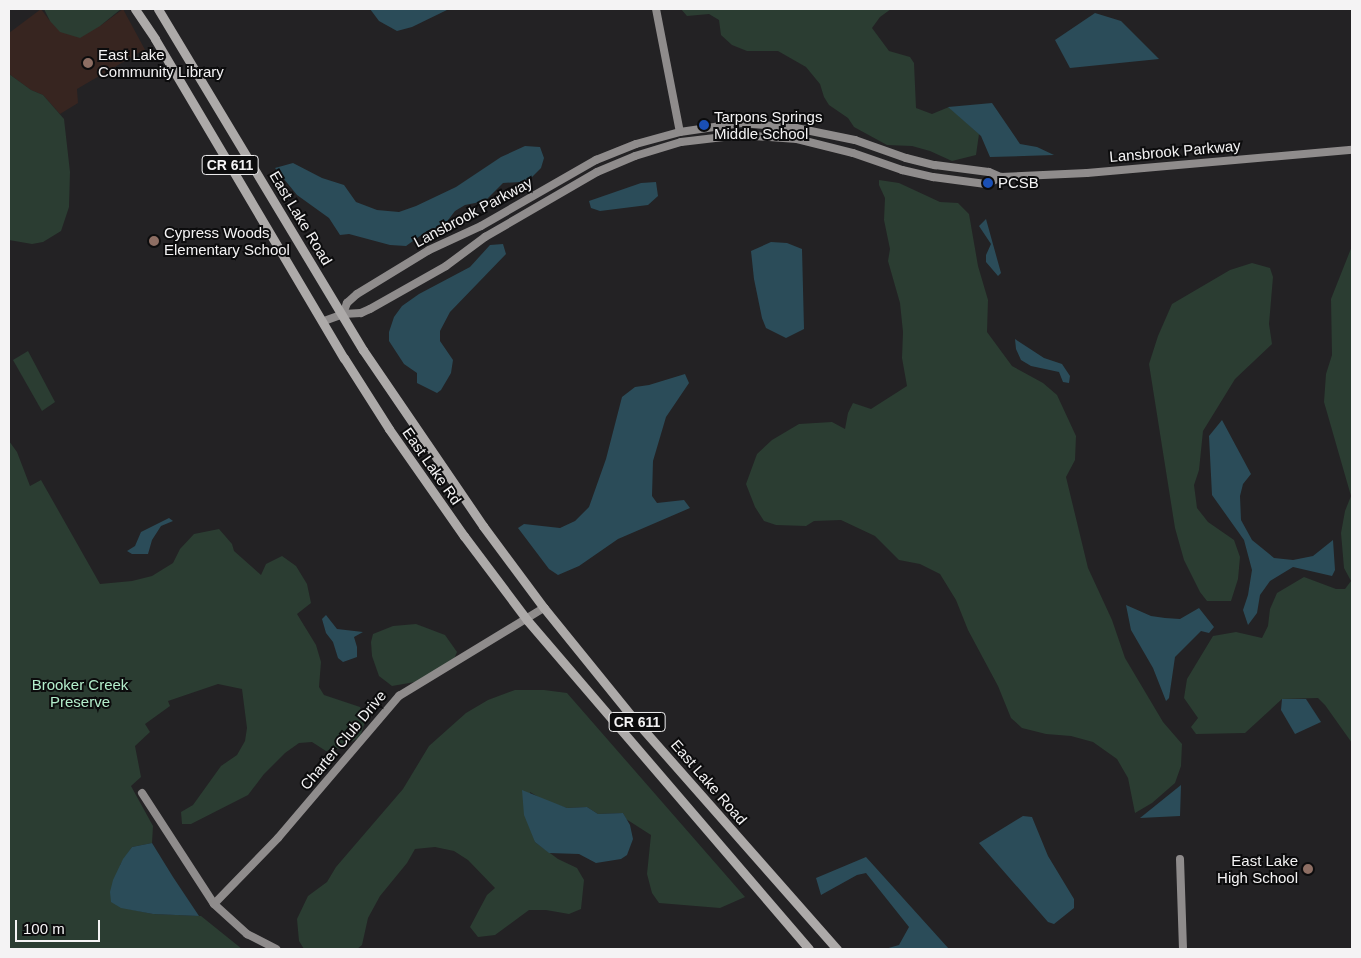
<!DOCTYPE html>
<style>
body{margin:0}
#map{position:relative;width:1361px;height:958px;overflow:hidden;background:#232224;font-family:Arial,sans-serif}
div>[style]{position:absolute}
.commercial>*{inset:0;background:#372520}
.green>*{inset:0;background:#2b3d32}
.water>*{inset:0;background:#2b4c59}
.secondary>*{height:8px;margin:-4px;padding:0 4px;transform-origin:4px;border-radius:4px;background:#8f8c8c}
.primary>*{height:9px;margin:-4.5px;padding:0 4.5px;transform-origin:4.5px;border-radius:4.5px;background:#adaaa9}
.dots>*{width:14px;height:14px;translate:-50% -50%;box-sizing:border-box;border:2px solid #0c0c0d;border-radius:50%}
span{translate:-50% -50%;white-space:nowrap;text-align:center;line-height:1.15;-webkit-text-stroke:4px #0c0c0d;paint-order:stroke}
.shield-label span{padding:1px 4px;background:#0c0c0d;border:1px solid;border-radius:4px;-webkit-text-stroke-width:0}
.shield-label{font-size:14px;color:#f4f3f4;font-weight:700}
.poi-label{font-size:15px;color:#f4f3f4}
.left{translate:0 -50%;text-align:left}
.right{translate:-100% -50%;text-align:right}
.street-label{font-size:15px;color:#f4f3f4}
.park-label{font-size:15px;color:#b3edcb}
.frame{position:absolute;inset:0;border:10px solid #f4f3f4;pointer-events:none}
.scale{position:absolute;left:15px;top:920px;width:85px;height:22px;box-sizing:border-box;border:2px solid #f4f3f4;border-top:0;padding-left:6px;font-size:15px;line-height:18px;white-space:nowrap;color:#f4f3f4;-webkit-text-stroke:4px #0c0c0d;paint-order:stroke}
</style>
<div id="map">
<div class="commercial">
<div style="clip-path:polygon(41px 9px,50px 21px,100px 26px,123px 9px,150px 59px,142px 51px,77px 89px,78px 103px,60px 114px,43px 95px,31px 90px,9px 74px,9px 33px)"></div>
</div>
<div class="green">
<div style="clip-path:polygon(44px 9px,121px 9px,100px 26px,80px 38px,60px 32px,50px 21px)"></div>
<div style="clip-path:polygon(681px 9px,891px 9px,880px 17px,872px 28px,889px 51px,910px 57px,914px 63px,916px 108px,932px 114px,949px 107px,979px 134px,976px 155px,952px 161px,930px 151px,912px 146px,887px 145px,854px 127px,848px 118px,829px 105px,824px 97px,820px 84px,806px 67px,778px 51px,747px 51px,732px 45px,721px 35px,719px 20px,709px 14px,687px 16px)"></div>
<div style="clip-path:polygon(9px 74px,31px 90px,43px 95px,64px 119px,70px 172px,69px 207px,61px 231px,43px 242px,32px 244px,9px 240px)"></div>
<div style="clip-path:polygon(879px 180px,899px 183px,940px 202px,958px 203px,969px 214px,978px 266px,988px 300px,987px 332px,1012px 366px,1043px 383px,1057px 395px,1076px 436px,1075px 460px,1066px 477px,1088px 568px,1112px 620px,1125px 658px,1163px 722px,1182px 744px,1181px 766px,1175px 783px,1152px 803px,1135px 813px,1128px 778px,1117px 759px,1093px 742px,1071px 736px,1046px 734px,1022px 728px,1011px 718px,998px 686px,968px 630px,956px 600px,940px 574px,920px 564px,899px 560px,875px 536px,841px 520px,814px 521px,806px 526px,776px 525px,764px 521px,755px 507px,746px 484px,757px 454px,772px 440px,799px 424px,832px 422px,845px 429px,848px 413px,853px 403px,871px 409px,907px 386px,902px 358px,903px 332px,900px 303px,888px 261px,890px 249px,884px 220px,885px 198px,879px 185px)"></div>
<div style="clip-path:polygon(1352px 246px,1352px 743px,1325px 705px,1318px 698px,1282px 699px,1245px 733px,1196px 734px,1191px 727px,1198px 718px,1184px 698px,1187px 679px,1213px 636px,1236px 632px,1262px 638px,1268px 626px,1270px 609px,1277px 593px,1304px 577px,1336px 589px,1345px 589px,1351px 581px,1344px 568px,1341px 533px,1345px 511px,1351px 496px,1324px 402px,1326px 374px,1332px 355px,1331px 299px)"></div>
<div style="clip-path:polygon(1252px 263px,1270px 268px,1273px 277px,1269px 324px,1272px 344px,1235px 379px,1203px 431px,1199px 470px,1194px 485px,1197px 508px,1208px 522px,1234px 540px,1240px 557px,1238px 579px,1231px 601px,1207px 601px,1200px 592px,1184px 560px,1175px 528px,1149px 364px,1158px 336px,1172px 304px,1230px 270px)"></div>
<div style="clip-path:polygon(28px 351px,55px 402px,42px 411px,13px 360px)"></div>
<div style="clip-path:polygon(9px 441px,17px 452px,30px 486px,41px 480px,100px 584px,132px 581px,152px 576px,173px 563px,180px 549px,194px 534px,219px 529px,232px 544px,234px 551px,261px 575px,266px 564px,282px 556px,296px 566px,307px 584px,311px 603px,297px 614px,316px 645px,321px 662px,319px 687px,324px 695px,360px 707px,365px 722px,360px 737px,341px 748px,326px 751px,312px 742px,299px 743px,285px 753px,264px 774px,248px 795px,191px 824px,182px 824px,181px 812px,193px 805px,221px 766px,237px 755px,245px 741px,247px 728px,242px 689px,218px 684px,168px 701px,170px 706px,145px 724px,150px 732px,135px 746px,141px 777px,131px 786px,153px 826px,152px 843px,132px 847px,120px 865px,129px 909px,153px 914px,201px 916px,242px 949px,9px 949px)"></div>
<div style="clip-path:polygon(416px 624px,445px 635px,457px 652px,454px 659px,415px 682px,392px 686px,379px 676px,372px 656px,371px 642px,373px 634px,393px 626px)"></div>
<div style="clip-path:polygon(515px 690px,544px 690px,567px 693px,745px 897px,720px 908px,659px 903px,652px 893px,647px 874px,651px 835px,626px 819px,623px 813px,598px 814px,587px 807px,567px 808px,545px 801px,530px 792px,535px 842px,558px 859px,577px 868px,584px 880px,581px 909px,569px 914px,546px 910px,529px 910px,495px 935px,478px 937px,470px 927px,487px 895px,495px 888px,468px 860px,454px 851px,435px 847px,415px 849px,407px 863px,380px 896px,368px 918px,362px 945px,357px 949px,304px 949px,299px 941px,297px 919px,308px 896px,327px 882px,336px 867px,403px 789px,429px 746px,466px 713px,488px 700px)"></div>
</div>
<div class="water">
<div style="clip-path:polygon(370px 9px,449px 9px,412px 27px,397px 31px,379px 21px)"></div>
<div style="clip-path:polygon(1095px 13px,1121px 21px,1159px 59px,1070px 68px,1055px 40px)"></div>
<div style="clip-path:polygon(992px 103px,1020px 144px,1037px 147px,1054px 155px,990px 157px,981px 136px,948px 107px)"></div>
<div style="clip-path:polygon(525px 146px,540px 147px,544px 158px,541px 168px,532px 177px,520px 182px,503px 183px,485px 201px,465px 205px,455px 211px,445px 224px,435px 232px,427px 231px,406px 246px,390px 245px,349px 234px,340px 235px,329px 218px,297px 195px,275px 168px,293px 163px,322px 178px,344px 185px,356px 202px,377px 210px,399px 212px,416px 206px,456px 187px,501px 157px)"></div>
<div style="clip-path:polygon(656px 182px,658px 196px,648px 205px,600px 211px,591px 208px,589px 201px,641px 183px)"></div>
<div style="clip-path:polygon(986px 219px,1001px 273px,998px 276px,986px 262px,986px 255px,991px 244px,979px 226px)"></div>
<div style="clip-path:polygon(771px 242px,787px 243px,802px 249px,804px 329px,786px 338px,766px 328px,762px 318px,754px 279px,751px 251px)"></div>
<div style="clip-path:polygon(503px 244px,506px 254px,450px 312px,440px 331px,440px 341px,453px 360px,451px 373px,441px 390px,437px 393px,417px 383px,417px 373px,404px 364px,389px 341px,389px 332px,394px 317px,402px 306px,419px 294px,470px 267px,490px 245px)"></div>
<div style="clip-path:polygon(1015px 339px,1044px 358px,1062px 364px,1070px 376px,1069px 383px,1063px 382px,1059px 372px,1031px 366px,1021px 360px,1016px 349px)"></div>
<div style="clip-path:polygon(685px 374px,689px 383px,666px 417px,653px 461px,652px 496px,657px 503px,684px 500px,690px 508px,618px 539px,579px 566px,558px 575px,549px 569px,518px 528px,524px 524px,560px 528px,575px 521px,589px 507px,606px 459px,622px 397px,635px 387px,649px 385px)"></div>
<div style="clip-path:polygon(1222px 420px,1251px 474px,1243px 484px,1240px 496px,1241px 520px,1252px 540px,1274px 558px,1293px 560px,1313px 556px,1333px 540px,1335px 570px,1332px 576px,1293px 567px,1270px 581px,1260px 595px,1257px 613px,1248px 625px,1243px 610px,1248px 595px,1252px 570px,1244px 540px,1212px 495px,1209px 436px)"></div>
<div style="clip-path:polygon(169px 518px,173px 521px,161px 526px,152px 540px,148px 554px,132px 554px,127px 551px,135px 546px,141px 532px)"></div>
<div style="clip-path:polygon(1126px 605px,1151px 616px,1165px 618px,1180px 619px,1199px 608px,1214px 627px,1209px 633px,1201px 631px,1175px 657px,1169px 698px,1166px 701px,1153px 668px,1131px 630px)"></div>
<div style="clip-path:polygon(326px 615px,337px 629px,363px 632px,354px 637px,357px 647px,357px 657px,343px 662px,338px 658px,333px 642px,326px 633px,322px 619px)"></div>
<div style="clip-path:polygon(1282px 699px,1306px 699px,1321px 722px,1295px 734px,1281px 710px)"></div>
<div style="clip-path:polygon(1181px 785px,1180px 816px,1140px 818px)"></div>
<div style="clip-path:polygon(522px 790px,567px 808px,587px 807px,598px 814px,623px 813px,630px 825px,633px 839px,627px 855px,621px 859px,596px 863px,579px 854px,549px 853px,535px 842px,524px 815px)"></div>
<div style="clip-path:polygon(1023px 816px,1032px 817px,1048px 856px,1074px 899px,1074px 908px,1054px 924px,1048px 922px,979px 843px)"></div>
<div style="clip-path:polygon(152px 843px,173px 877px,199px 916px,153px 914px,121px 908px,111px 902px,110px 892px,113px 880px,123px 859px,132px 847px)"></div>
<div style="clip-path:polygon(866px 857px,949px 949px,885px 949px,899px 945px,909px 927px,866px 873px,857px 875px,821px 895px,816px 878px)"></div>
</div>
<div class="secondary">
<div style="left:656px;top:9px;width:125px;rotate:79deg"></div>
<div style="left:343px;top:314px;width:12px;rotate:-70deg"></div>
<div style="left:347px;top:303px;width:13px;rotate:-42deg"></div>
<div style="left:357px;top:294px;width:84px;rotate:-31.4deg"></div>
<div style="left:429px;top:250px;width:57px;rotate:-24.8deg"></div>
<div style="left:481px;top:226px;width:133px;rotate:-29.9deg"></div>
<div style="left:596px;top:160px;width:43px;rotate:-21.8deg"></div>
<div style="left:636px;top:144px;width:46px;rotate:-15.3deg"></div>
<div style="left:680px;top:132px;width:62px;rotate:-8.4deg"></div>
<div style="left:741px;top:123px;width:55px;rotate:5.2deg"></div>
<div style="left:796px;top:128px;width:60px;rotate:11.5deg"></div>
<div style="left:855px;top:140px;width:54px;rotate:19.4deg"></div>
<div style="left:906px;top:158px;width:30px;rotate:14deg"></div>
<div style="left:935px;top:165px;width:54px;rotate:7.4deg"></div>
<div style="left:989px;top:172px;width:13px;rotate:23deg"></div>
<div style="left:324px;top:321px;width:20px;rotate:-20deg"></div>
<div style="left:343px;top:314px;width:18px;rotate:-3deg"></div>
<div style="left:361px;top:313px;width:10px;rotate:-24deg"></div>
<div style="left:370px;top:309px;width:87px;rotate:-29.5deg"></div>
<div style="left:446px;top:266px;width:49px;rotate:-36.6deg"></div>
<div style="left:485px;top:237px;width:129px;rotate:-30.1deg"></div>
<div style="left:597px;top:172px;width:41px;rotate:-22.8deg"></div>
<div style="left:635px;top:156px;width:48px;rotate:-16.9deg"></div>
<div style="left:681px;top:142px;width:60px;rotate:-6.7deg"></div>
<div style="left:741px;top:135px;width:56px;rotate:4.1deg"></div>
<div style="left:797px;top:139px;width:58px;rotate:14deg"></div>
<div style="left:853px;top:153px;width:52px;rotate:19.1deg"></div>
<div style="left:902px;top:170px;width:32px;rotate:13deg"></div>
<div style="left:933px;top:177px;width:53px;rotate:7.5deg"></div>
<div style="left:986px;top:184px;width:17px;rotate:-25deg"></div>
<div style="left:1001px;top:177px;width:86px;rotate:-2.7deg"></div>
<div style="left:1087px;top:173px;width:266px;rotate:-5deg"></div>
<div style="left:142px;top:793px;width:132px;rotate:57deg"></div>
<div style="left:214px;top:904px;width:45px;rotate:42.3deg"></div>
<div style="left:247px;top:934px;width:33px;rotate:27deg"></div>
<div style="left:1180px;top:859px;width:90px;rotate:88.1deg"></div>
<div style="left:214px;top:904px;width:92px;rotate:-45.9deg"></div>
<div style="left:278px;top:838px;width:187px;rotate:-49.6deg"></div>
<div style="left:399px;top:696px;width:170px;rotate:-31.3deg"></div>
</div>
<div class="primary">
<div style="left:135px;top:9px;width:36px;rotate:56deg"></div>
<div style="left:155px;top:39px;width:371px;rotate:59.4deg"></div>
<div style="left:344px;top:358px;width:84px;rotate:57.6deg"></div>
<div style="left:389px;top:429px;width:131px;rotate:55deg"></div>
<div style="left:464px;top:536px;width:105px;rotate:53.1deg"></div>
<div style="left:527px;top:620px;width:433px;rotate:49.4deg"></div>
<div style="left:158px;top:9px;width:398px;rotate:59deg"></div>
<div style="left:363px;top:350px;width:213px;rotate:55.7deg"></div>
<div style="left:483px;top:526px;width:102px;rotate:53.4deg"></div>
<div style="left:544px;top:608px;width:143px;rotate:51deg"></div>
<div style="left:634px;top:719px;width:307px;rotate:48.6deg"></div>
</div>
<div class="dots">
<div style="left:88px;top:63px;background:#8d6e63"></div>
<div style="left:704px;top:125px;background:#1a4fb4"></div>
<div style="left:988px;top:183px;background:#1a4fb4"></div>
<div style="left:154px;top:241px;background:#8d6e63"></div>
<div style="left:1308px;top:869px;background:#8d6e63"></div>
</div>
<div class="shield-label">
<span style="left:230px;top:165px">CR 611</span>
<span style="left:637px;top:722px">CR 611</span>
</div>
<div class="poi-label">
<span class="left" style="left:98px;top:63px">East Lake<br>Community Library</span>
<span class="left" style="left:714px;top:125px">Tarpons Springs<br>Middle School</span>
<span class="left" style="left:998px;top:183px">PCSB</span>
<span class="left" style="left:164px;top:241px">Cypress Woods<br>Elementary School</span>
<span class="right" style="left:1298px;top:869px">East Lake<br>High School</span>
</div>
<div class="street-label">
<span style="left:1175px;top:151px;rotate:-5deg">Lansbrook Parkway</span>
<span style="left:473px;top:212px;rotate:-28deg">Lansbrook Parkway</span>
<span style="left:301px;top:218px;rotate:59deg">East Lake Road</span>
<span style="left:432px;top:466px;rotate:55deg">East Lake Rd</span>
<span style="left:343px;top:740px;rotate:-50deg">Charter Club Drive</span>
<span style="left:709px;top:782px;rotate:49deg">East Lake Road</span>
</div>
<div class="park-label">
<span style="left:80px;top:693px">Brooker Creek<br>Preserve</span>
</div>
<div class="frame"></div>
<div class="scale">100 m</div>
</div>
